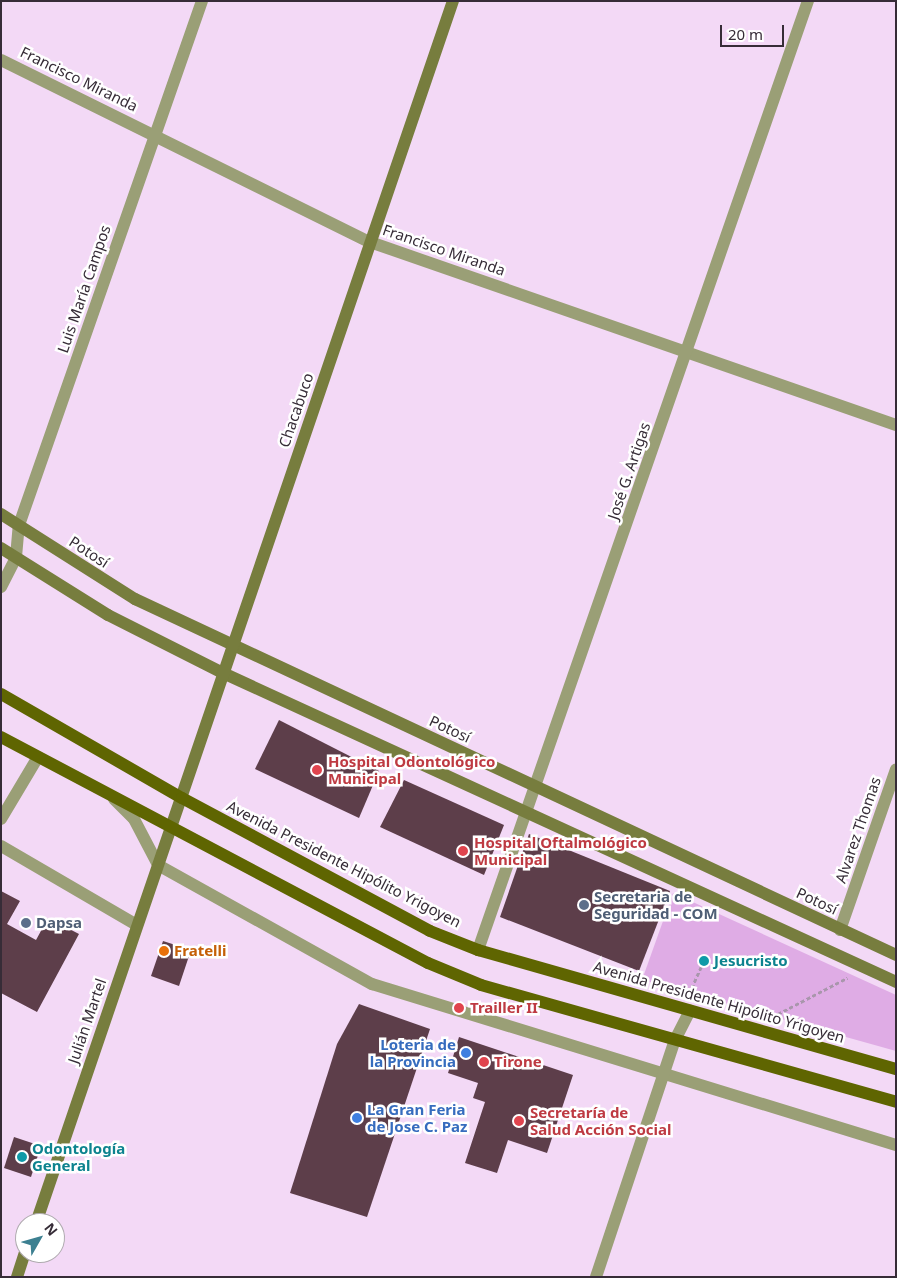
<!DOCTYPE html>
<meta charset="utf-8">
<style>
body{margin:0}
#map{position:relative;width:897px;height:1278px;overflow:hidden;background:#f3d9f6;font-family:"Noto Sans",sans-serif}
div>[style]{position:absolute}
.green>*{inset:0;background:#dface5}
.building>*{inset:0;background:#5d3e4a}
.path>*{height:3px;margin-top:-1.5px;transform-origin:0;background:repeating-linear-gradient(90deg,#a996ac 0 4px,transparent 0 6.5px)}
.street>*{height:12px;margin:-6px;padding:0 6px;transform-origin:6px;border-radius:6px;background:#9a9f76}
.secondary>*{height:12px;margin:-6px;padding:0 6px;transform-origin:6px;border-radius:6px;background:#777d3e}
.primary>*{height:12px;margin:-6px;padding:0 6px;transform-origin:6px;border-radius:6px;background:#5f6501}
.dots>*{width:14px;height:14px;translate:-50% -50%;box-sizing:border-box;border:2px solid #fff;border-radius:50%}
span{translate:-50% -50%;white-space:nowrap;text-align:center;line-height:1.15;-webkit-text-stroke:5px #fff;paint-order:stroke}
.street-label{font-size:15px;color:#362c37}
.health-label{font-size:15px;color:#be3a42;font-weight:700}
.left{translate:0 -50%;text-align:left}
.service-label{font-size:15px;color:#4e5e75;font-weight:700}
.food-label{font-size:15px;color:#c56008;font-weight:700}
.culture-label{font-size:15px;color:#0d838f;font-weight:700}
.shop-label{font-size:15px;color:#366cbe;font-weight:700}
.right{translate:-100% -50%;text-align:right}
.frame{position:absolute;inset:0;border:2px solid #362c37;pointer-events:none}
.north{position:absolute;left:15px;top:1213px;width:50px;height:50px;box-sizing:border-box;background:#fff;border:1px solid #afabaf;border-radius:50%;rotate:52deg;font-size:14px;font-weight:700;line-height:20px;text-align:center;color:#362c37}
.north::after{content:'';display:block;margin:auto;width:18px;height:22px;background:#3d8091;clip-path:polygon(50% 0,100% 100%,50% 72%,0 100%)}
.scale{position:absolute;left:720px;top:25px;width:64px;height:22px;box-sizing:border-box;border:2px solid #362c37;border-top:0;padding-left:6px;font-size:15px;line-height:18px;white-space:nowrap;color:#362c37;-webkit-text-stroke:4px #fff;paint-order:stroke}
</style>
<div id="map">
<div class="green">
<div style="clip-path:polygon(673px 893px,896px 995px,896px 1051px,642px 980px)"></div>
</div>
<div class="building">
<div style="clip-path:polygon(279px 720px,379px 771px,359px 818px,255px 769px)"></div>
<div style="clip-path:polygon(404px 780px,504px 825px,484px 875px,380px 827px)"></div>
<div style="clip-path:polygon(529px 834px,670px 891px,639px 971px,500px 917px)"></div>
<div style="clip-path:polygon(1px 891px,20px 901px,7px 924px,36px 940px,48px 918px,79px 934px,37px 1012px,1px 993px)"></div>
<div style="clip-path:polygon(163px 941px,191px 950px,179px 986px,151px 976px)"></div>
<div style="clip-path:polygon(359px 1004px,430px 1029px,367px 1217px,290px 1193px,337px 1044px)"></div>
<div style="clip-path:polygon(459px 1037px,573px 1075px,547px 1153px,508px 1140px,497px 1173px,465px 1163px,485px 1102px,473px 1098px,478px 1083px,448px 1073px)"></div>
<div style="clip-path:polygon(14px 1137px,41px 1146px,31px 1177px,4px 1168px)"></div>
</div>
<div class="path">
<div style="left:689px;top:994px;width:32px;rotate:-66deg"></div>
<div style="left:772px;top:1017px;width:85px;rotate:-27.5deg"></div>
</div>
<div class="street">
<div style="left:1px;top:60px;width:411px;rotate:26.3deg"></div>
<div style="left:370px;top:242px;width:557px;rotate:19.18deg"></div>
<div style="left:1px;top:587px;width:34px;rotate:-63deg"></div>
<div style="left:16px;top:557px;width:32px;rotate:-85deg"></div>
<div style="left:19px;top:525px;width:555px;rotate:-70.75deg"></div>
<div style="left:114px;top:799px;width:28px;rotate:45deg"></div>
<div style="left:134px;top:819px;width:52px;rotate:62.4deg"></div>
<div style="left:158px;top:865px;width:245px;rotate:29.1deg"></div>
<div style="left:372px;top:984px;width:548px;rotate:17.08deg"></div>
<div style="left:1px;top:819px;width:72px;rotate:-59.2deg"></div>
<div style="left:1px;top:846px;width:157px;rotate:30.2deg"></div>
<div style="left:840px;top:930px;width:170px;rotate:-70.8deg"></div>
<div style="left:478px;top:950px;width:1005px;rotate:-70.83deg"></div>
<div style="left:596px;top:1277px;width:250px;rotate:-71.6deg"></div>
<div style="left:675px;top:1040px;width:33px;rotate:-63deg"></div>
</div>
<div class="secondary">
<div style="left:1px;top:514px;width:159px;rotate:32.4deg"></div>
<div style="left:135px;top:599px;width:840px;rotate:25.07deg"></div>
<div style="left:1px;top:548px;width:126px;rotate:32.1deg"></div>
<div style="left:108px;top:615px;width:129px;rotate:26.8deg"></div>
<div style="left:223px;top:673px;width:741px;rotate:24.66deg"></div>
<div style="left:36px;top:1223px;width:1291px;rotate:-71.16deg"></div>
<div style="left:17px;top:1277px;width:25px;rotate:-72deg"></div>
</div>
<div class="primary">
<div style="left:1px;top:694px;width:209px;rotate:29.9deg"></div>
<div style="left:182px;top:798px;width:281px;rotate:28.2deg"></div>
<div style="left:430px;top:931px;width:52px;rotate:21.6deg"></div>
<div style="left:478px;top:950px;width:435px;rotate:15.9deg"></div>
<div style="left:1px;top:737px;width:483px;rotate:27.9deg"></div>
<div style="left:428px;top:963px;width:57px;rotate:22.5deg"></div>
<div style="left:481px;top:985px;width:431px;rotate:15.7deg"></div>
</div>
<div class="dots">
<div style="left:317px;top:770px;background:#e0444e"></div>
<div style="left:463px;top:851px;background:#e0444e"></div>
<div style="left:584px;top:905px;background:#5c6f8a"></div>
<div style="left:26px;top:923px;background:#5c6f8a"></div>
<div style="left:164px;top:951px;background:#e8710a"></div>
<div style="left:704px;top:961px;background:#0f9aa8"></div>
<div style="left:459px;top:1008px;background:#e0444e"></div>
<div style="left:466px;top:1053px;background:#3f7fe0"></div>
<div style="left:484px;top:1062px;background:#e0444e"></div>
<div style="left:357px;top:1118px;background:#3f7fe0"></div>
<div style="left:519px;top:1121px;background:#e0444e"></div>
<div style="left:22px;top:1157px;background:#0f9aa8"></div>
</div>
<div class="street-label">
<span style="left:79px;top:79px;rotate:26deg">Francisco Miranda</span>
<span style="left:444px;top:250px;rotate:19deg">Francisco Miranda</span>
<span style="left:84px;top:289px;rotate:-71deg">Luis María Campos</span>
<span style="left:296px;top:410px;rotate:-71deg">Chacabuco</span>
<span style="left:629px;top:471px;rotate:-71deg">José G. Artigas</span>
<span style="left:89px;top:552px;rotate:33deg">Potosí</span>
<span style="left:450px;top:729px;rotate:25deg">Potosí</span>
<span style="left:858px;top:830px;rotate:-71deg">Alvarez Thomas</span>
<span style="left:344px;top:864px;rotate:27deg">Avenida Presidente Hipólito Yrigoyen</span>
<span style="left:817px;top:901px;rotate:25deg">Potosí</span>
<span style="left:719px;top:1002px;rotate:16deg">Avenida Presidente Hipólito Yrigoyen</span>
<span style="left:87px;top:1021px;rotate:-71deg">Julián Martel</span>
</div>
<div class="health-label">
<span class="left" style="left:328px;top:770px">Hospital Odontológico<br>Municipal</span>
<span class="left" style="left:474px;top:851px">Hospital Oftalmológico<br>Municipal</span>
<span class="left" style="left:470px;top:1008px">Trailler II</span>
<span class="left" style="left:494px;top:1062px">Tirone</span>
<span class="left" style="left:530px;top:1121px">Secretaría de<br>Salud Acción Social</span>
</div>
<div class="service-label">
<span class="left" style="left:594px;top:905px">Secretaria de<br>Seguridad - COM</span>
<span class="left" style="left:36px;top:923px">Dapsa</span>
</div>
<div class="food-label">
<span class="left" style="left:174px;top:951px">Fratelli</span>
</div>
<div class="culture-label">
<span class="left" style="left:714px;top:961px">Jesucristo</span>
<span class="left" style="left:32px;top:1157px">Odontología<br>General</span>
</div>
<div class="shop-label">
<span class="right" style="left:456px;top:1053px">Loteria de<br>la Provincia</span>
<span class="left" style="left:367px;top:1118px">La Gran Feria<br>de Jose C. Paz</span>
</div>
<div class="frame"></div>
<div class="north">N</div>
<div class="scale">20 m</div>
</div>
